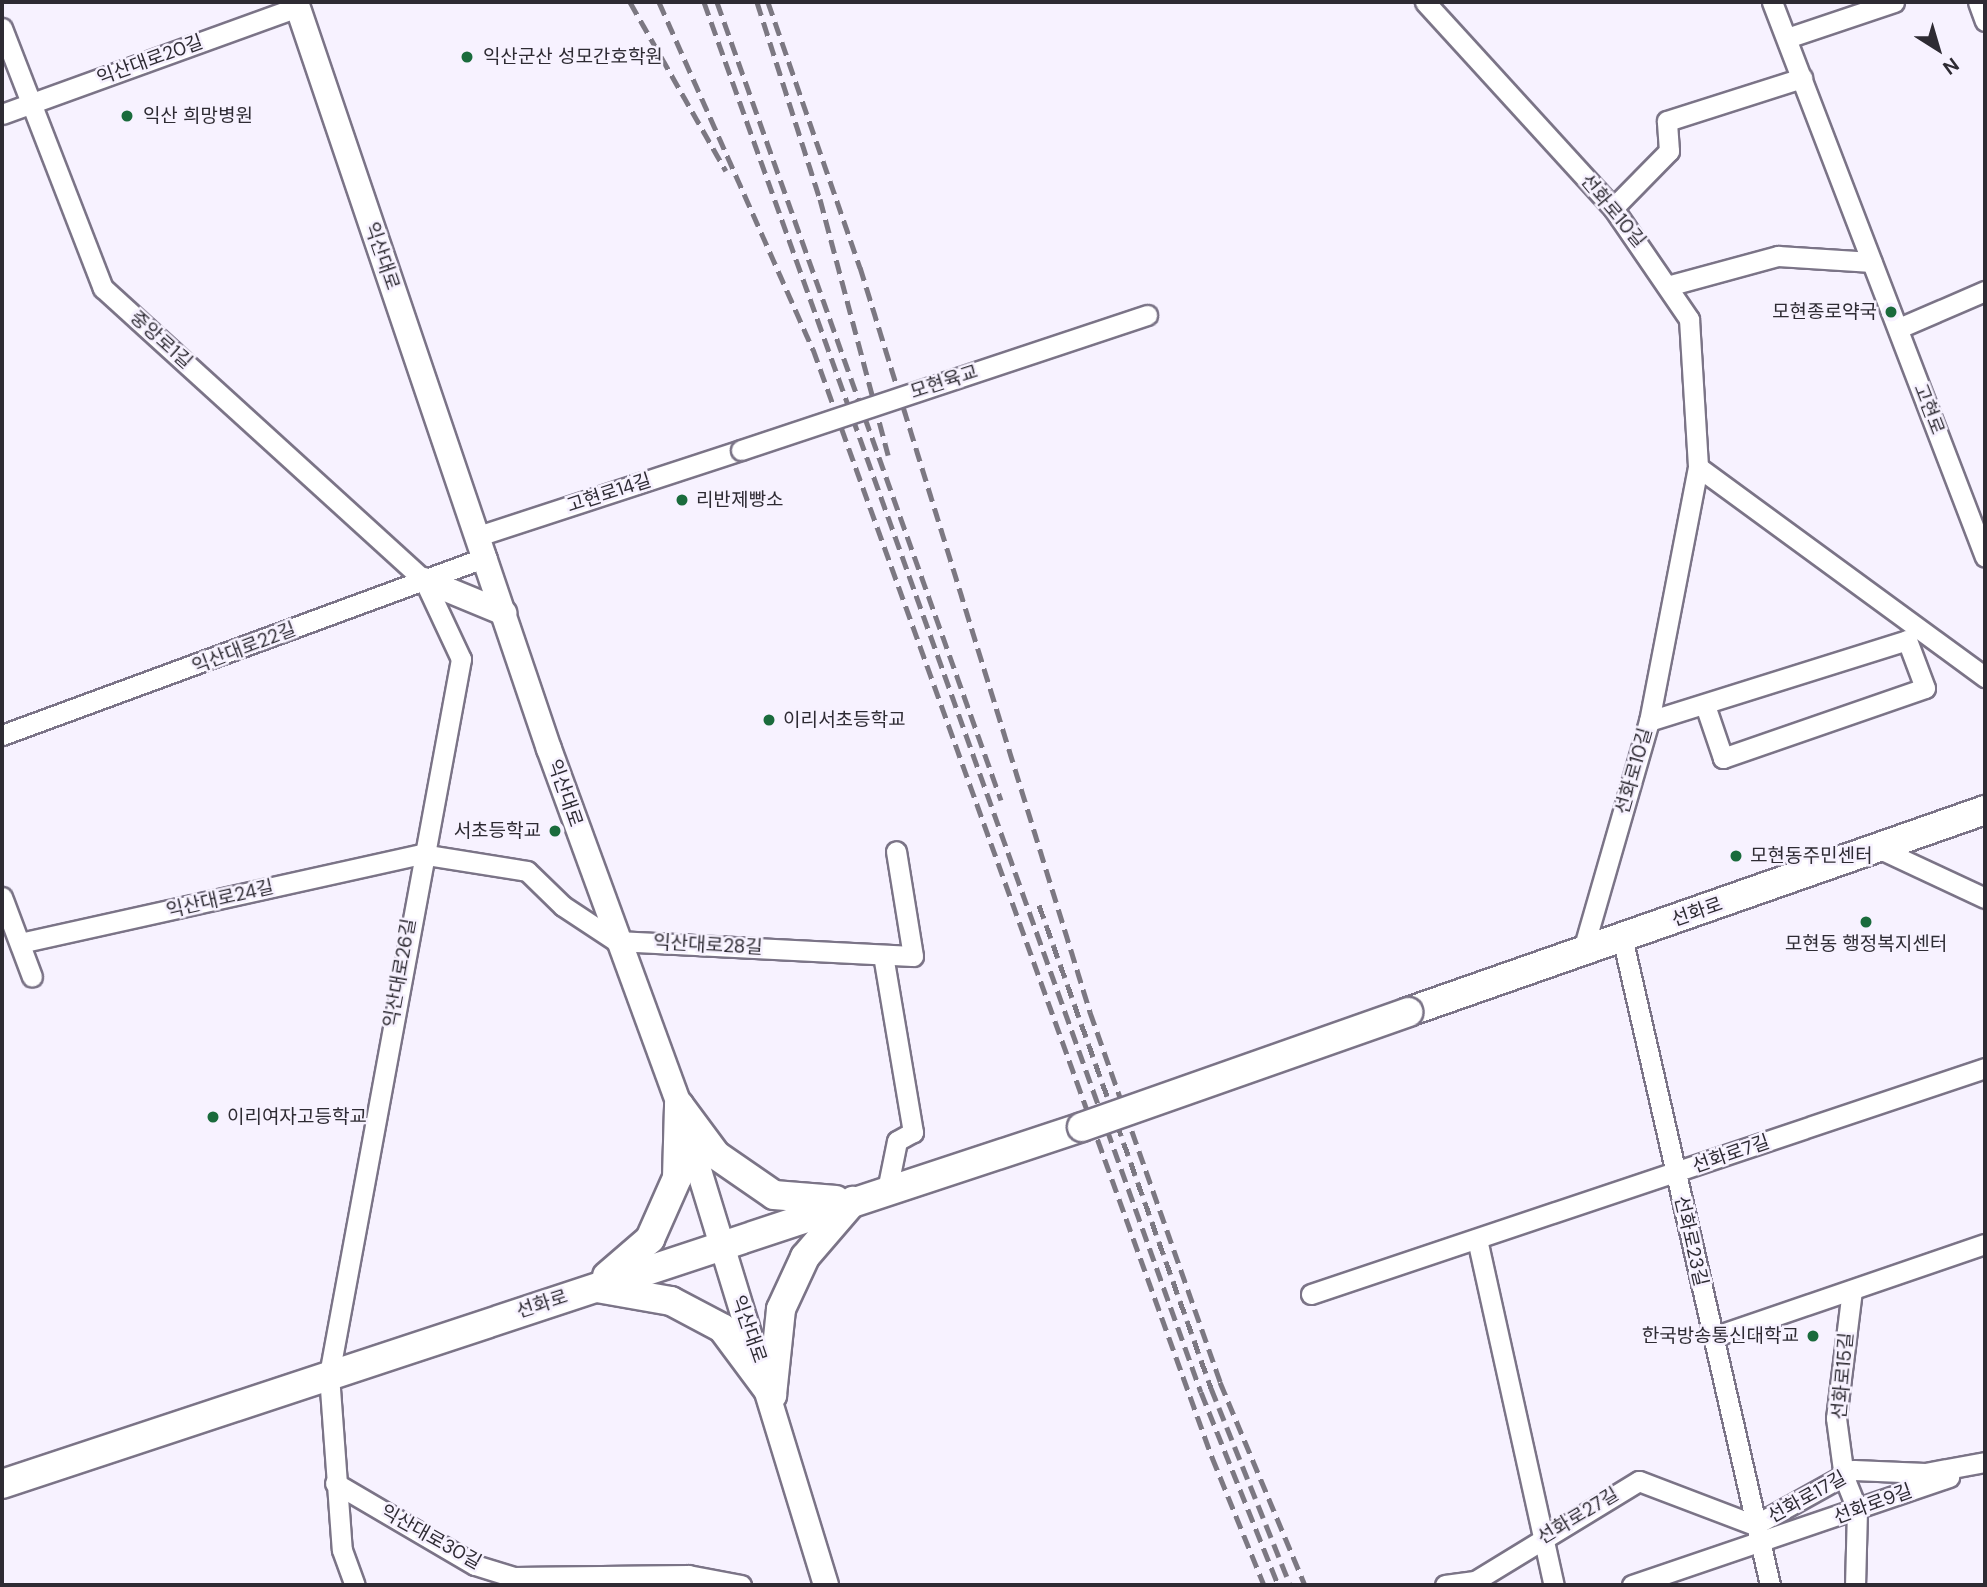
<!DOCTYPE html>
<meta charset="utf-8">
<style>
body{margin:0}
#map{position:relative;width:1987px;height:1587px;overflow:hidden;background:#f7f2ff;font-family:"DM Sans","Noto Sans KR",sans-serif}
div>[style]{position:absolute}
.roads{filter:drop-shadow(2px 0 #7b7487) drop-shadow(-2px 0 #7b7487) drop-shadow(0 2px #7b7487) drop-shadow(0 -2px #7b7487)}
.minor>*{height:19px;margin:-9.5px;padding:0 9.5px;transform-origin:9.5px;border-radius:9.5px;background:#fff}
.tertiary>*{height:24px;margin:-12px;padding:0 12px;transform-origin:12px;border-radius:12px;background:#fff}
.secondary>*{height:28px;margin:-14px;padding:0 14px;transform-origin:14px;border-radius:14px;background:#fff}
.rail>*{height:5px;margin-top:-2.5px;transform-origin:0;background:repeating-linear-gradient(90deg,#7c7882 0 14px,transparent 0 21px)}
.bridges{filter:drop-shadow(2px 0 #7b7487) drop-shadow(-2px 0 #7b7487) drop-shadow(0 2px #7b7487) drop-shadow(0 -2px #7b7487)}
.minor-bridge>*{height:19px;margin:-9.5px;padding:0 9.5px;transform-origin:9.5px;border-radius:9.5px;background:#fff}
.secondary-bridge>*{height:28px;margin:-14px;padding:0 14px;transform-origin:14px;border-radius:14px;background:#fff}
.dots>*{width:19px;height:19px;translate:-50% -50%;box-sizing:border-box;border:4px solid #f7f2ff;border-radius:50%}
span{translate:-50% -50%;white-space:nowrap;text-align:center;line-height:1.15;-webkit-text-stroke:5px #f7f2ff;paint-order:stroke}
.poi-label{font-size:19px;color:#2e2b33}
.left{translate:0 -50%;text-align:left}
.right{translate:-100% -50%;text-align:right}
.street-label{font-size:19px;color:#2e2b33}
.frame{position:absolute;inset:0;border:4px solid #2e2b33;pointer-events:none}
.north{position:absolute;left:1903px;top:14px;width:70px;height:70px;-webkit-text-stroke:5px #f7f2ff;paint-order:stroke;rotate:143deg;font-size:19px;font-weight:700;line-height:28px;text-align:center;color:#2e2b33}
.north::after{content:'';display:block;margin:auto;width:24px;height:32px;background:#2e2b33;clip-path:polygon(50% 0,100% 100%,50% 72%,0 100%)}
</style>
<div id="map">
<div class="roads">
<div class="minor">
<div style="left:1425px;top:2px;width:279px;rotate:47.6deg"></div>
<div style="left:1613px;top:208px;width:135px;rotate:55.6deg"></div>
<div style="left:1689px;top:319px;width:148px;rotate:86.5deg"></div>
<div style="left:1698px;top:467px;width:259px;rotate:100.9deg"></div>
<div style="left:1649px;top:721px;width:237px;rotate:106.1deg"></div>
<div style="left:1772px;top:2px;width:594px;rotate:69deg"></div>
<div style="left:1978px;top:2px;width:20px;rotate:70deg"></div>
<div style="left:2px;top:28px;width:279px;rotate:68.8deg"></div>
<div style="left:103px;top:288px;width:434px;rotate:42.3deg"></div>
<div style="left:424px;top:580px;width:87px;rotate:64.9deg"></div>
<div style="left:461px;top:659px;width:728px;rotate:100.45deg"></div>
<div style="left:329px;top:1375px;width:175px;rotate:85.8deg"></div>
<div style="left:342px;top:1550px;width:37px;rotate:70deg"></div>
<div style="left:1787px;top:38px;width:113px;rotate:-18.6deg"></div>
<div style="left:2px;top:114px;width:315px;rotate:-19.9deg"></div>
<div style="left:1613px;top:208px;width:80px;rotate:-45.5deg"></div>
<div style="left:1669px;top:151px;width:30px;rotate:-94deg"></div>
<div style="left:1667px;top:121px;width:142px;rotate:-17.7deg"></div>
<div style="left:1671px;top:285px;width:111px;rotate:-15.2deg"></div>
<div style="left:1778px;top:256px;width:94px;rotate:3.7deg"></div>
<div style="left:1899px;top:328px;width:94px;rotate:-23.3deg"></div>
<div style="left:1698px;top:467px;width:356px;rotate:36.2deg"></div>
<div style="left:478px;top:536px;width:277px;rotate:-18.1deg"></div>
<div style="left:1649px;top:721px;width:270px;rotate:-17.4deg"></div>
<div style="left:1907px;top:640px;width:51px;rotate:69.4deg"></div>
<div style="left:1925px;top:688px;width:214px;rotate:160.9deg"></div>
<div style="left:1723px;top:758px;width:56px;rotate:-108.8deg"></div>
<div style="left:2px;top:735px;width:516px;rotate:-20.19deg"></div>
<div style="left:1880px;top:849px;width:116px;rotate:25deg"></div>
<div style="left:2px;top:897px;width:85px;rotate:69.4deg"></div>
<div style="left:1622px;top:937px;width:665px;rotate:77.13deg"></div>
<div style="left:20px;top:943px;width:411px;rotate:-12.5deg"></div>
<div style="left:421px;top:854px;width:107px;rotate:9.1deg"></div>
<div style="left:527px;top:871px;width:50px;rotate:44.2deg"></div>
<div style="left:563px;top:906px;width:64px;rotate:33.4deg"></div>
<div style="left:616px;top:941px;width:297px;rotate:2.9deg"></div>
<div style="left:913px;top:956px;width:106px;rotate:-99.2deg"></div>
<div style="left:883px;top:955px;width:180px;rotate:80.4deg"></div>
<div style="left:913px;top:1132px;width:18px;rotate:151deg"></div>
<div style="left:897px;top:1141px;width:50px;rotate:101.5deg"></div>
<div style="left:1477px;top:1239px;width:354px;rotate:77.5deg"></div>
<div style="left:1852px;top:1290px;width:129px;rotate:97.1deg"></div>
<div style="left:1836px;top:1418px;width:60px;rotate:82.3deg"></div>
<div style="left:1844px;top:1477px;width:35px;rotate:68deg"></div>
<div style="left:1857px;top:1510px;width:75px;rotate:91.5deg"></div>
<div style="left:1311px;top:1294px;width:711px;rotate:-18.54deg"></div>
<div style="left:1713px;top:1337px;width:287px;rotate:-18.9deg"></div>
<div style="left:335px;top:1483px;width:162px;rotate:30.4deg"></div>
<div style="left:475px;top:1565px;width:41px;rotate:17.1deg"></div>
<div style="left:514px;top:1577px;width:174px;rotate:-0.7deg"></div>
<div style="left:688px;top:1575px;width:54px;rotate:10.7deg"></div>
<div style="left:1445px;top:1585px;width:30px;rotate:-8deg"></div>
<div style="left:1475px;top:1581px;width:192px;rotate:-31.4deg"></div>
<div style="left:1639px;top:1481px;width:124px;rotate:20.8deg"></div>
<div style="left:1755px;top:1525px;width:113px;rotate:-29.1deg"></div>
<div style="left:1854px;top:1470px;width:71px;rotate:2.4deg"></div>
<div style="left:1925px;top:1473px;width:61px;rotate:-10.4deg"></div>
<div style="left:1632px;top:1585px;width:335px;rotate:-18.8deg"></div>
</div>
<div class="tertiary">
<div style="left:296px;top:2px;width:789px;rotate:71.29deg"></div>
<div style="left:549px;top:749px;width:379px;rotate:69.9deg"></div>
<div style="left:679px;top:1105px;width:502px;rotate:72.97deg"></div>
<div style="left:424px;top:580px;width:87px;rotate:22.4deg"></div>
</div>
<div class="secondary">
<div style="left:1408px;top:1012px;width:611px;rotate:-19.29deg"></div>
<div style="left:679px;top:1105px;width:62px;rotate:53.5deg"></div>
<div style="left:716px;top:1155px;width:70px;rotate:34.6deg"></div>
<div style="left:774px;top:1195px;width:62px;rotate:4.6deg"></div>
<div style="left:607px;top:1276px;width:57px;rotate:-40.7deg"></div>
<div style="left:650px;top:1239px;width:67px;rotate:-66.1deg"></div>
<div style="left:677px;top:1178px;width:73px;rotate:-88.4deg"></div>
<div style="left:597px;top:1288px;width:75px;rotate:10deg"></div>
<div style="left:671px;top:1301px;width:58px;rotate:27.9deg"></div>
<div style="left:722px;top:1328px;width:84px;rotate:53.3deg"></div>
<div style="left:772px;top:1395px;width:86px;rotate:-84deg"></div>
<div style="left:781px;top:1309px;width:57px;rotate:-65.2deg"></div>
<div style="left:805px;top:1257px;width:74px;rotate:-49.4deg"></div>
<div style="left:2px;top:1484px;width:1137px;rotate:-18.29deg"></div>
</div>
</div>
<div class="rail">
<div style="left:630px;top:2px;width:194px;rotate:60.4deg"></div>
<div style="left:659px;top:2px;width:380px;rotate:66.1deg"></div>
<div style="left:813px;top:349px;width:1178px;rotate:70.2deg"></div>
<div style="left:1212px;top:1457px;width:138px;rotate:67.9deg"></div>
<div style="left:704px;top:2px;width:1476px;rotate:70.33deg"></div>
<div style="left:1201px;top:1392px;width:208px;rotate:68.2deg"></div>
<div style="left:717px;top:2px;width:847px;rotate:70.41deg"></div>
<div style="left:757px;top:2px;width:207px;rotate:72.3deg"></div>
<div style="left:820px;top:199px;width:265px;rotate:75.1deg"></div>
<div style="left:768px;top:2px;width:281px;rotate:70.9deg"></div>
<div style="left:860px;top:267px;width:780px;rotate:72.84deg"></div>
<div style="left:1090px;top:1012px;width:392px;rotate:70.6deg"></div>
<div style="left:1220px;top:1382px;width:220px;rotate:67.3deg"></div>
<div style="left:1039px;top:905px;width:513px;rotate:70.4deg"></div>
<div style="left:1211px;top:1388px;width:212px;rotate:68.1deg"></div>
</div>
<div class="bridges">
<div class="minor-bridge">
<div style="left:741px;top:450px;width:428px;rotate:-18.4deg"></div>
</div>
<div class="secondary-bridge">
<div style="left:1082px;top:1127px;width:346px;rotate:-19.4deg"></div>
</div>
</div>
<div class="dots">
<div style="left:467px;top:57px;background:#1a6b3c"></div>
<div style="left:127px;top:116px;background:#1a6b3c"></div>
<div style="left:1891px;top:312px;background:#1a6b3c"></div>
<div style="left:682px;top:500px;background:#1a6b3c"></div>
<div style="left:769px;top:720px;background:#1a6b3c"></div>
<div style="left:555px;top:831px;background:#1a6b3c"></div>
<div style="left:1736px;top:856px;background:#1a6b3c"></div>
<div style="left:1866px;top:922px;background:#1a6b3c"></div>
<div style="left:213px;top:1117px;background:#1a6b3c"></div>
<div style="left:1813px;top:1336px;background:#1a6b3c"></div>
</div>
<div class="poi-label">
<span class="left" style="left:483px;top:57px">익산군산 성모간호학원</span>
<span class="left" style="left:143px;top:116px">익산 희망병원</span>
<span class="right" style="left:1877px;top:312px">모현종로약국</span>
<span class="left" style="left:696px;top:500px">리반제빵소</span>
<span class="left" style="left:783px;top:720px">이리서초등학교</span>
<span class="right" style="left:541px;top:831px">서초등학교</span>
<span class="left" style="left:1750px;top:856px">모현동주민센터</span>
<span style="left:1866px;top:944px">모현동 행정복지센터</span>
<span class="left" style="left:227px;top:1117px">이리여자고등학교</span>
<span class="right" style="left:1799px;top:1336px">한국방송통신대학교</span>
</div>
<div class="street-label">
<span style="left:150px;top:60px;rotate:-20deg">익산대로20길</span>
<span style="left:1613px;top:211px;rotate:50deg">선화로10길</span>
<span style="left:382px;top:256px;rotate:71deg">익산대로</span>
<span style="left:161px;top:340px;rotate:42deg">중앙로1길</span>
<span style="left:944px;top:382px;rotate:-18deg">모현육교</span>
<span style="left:1929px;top:409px;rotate:69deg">고현로</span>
<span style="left:609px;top:493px;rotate:-18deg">고현로14길</span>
<span style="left:244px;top:648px;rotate:-21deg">익산대로22길</span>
<span style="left:1634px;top:771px;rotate:-74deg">선화로10길</span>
<span style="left:565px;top:793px;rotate:71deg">익산대로</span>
<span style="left:220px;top:899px;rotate:-13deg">익산대로24길</span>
<span style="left:1697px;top:912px;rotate:-19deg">선화로</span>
<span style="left:708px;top:945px;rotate:3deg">익산대로28길</span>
<span style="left:400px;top:973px;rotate:-80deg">익산대로26길</span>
<span style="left:1731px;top:1154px;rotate:-19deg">선화로7길</span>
<span style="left:1691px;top:1241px;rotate:77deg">선화로23길</span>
<span style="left:542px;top:1304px;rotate:-18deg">선화로</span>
<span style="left:749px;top:1329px;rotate:71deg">익산대로</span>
<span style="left:1843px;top:1376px;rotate:-85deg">선화로15길</span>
<span style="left:1807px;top:1497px;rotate:-29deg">선화로17길</span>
<span style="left:1873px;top:1504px;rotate:-20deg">선화로9길</span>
<span style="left:1578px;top:1516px;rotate:-31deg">선화로27길</span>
<span style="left:431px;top:1537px;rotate:29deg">익산대로30길</span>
</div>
<div class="frame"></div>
<div class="north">N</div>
</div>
